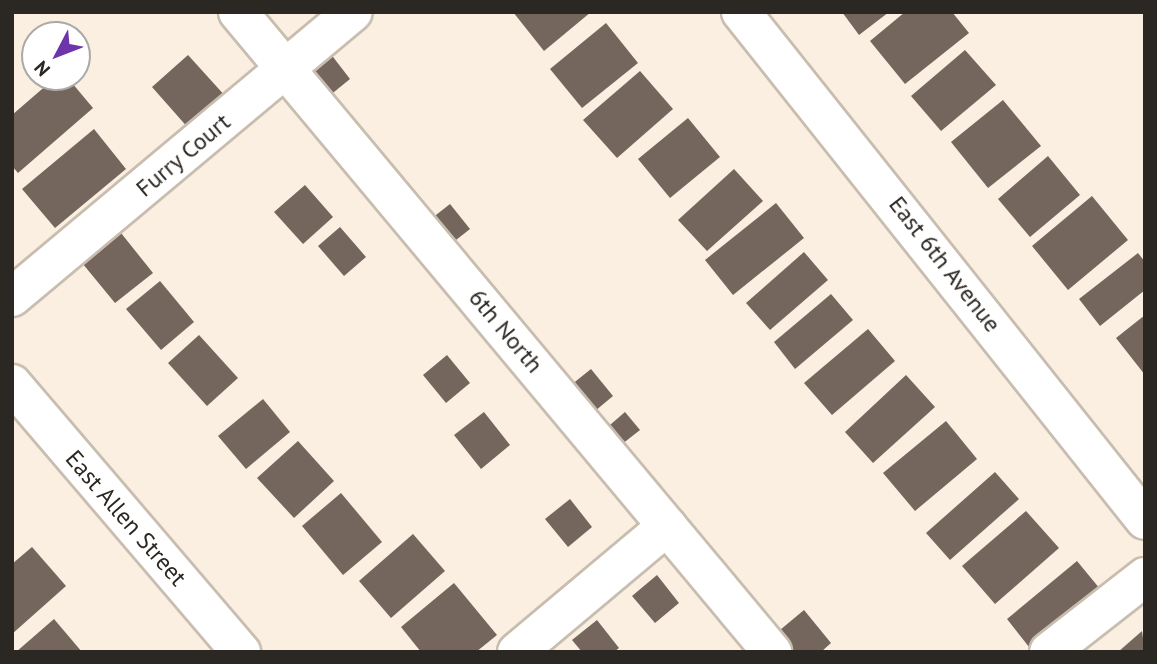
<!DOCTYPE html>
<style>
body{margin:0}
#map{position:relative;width:1157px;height:664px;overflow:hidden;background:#faefe0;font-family:"PT Sans",sans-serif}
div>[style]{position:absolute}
.building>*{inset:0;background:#74655d}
.roads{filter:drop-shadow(2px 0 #c8bdaf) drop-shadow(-2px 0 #c8bdaf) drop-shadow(0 2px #c8bdaf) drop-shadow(0 -2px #c8bdaf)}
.minor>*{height:38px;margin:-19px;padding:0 19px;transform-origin:19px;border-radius:19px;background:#fff}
span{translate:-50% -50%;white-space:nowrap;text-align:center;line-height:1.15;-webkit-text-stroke:7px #fff;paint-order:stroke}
.street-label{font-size:24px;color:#2b2722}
.frame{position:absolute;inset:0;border:14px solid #2b2722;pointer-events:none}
.north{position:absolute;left:21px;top:21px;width:70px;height:70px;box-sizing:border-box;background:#fff;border:2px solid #aaa9a7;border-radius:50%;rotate:228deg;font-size:19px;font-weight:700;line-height:28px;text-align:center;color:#2b2722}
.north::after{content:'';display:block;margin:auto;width:24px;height:32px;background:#6e34aa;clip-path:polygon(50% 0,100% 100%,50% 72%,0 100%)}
</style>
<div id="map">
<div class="building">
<div style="clip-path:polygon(513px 12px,591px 12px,544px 51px)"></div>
<div style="clip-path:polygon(842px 12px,889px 12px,859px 35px)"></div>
<div style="clip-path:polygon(905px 12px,952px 12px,969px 33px,905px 84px,870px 41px)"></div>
<div style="clip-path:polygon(606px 23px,638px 63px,582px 108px,550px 69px)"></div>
<div style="clip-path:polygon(965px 50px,996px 85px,941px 131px,911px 96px)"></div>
<div style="clip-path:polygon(330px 53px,350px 79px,323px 101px,303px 75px)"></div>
<div style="clip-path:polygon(188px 55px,227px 98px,190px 130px,152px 87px)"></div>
<div style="clip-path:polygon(640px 71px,673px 109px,617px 158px,583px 120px)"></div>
<div style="clip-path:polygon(56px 77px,67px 77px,93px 108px,18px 173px,12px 166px,12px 115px)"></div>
<div style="clip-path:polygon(1003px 100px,1041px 146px,988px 188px,951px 142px)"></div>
<div style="clip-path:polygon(688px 118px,720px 157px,670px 198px,638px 159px)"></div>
<div style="clip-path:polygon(94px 129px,126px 169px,55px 228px,22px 189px)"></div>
<div style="clip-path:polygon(1048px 156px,1080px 195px,1030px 237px,998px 199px)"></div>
<div style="clip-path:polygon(734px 169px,763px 201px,707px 251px,678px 220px)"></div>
<div style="clip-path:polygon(305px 185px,333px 217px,303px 244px,274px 212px)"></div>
<div style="clip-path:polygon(1092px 196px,1128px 240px,1068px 290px,1032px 246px)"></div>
<div style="clip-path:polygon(776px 203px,804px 238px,733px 295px,705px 260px)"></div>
<div style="clip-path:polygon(450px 204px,470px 229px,442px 251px,422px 226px)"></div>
<div style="clip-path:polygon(340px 227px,366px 257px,344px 276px,318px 246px)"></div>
<div style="clip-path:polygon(117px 228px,153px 273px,115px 303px,78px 258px)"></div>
<div style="clip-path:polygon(804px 252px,828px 280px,770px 330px,746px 303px)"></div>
<div style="clip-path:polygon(1138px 253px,1145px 262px,1145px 290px,1100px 326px,1079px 299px)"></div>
<div style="clip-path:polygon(160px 281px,194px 322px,161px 350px,126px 309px)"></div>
<div style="clip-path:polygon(831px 294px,853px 320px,795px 369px,774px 342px)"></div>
<div style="clip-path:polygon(1145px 315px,1145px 375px,1116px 338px)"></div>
<div style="clip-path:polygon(868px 329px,895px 361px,832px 415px,804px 383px)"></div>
<div style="clip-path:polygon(199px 335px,238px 378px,207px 406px,168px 363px)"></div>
<div style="clip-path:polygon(447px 355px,470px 383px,446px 403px,423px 375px)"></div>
<div style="clip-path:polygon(591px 369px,613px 396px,589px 416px,566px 389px)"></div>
<div style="clip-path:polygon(906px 375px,935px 407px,873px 463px,845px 432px)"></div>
<div style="clip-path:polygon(263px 399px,290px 432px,246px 469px,218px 436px)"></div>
<div style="clip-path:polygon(484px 412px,510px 445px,481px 469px,454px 435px)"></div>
<div style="clip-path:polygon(625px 412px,640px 430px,617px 448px,603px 431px)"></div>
<div style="clip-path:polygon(946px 421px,977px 459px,915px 511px,883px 473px)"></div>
<div style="clip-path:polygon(298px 441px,334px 481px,294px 518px,257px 478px)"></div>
<div style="clip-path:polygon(995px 472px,1019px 499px,950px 560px,926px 533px)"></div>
<div style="clip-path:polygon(341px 493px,382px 542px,343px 575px,302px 526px)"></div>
<div style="clip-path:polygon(570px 499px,592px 527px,568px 547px,545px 519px)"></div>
<div style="clip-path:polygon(1026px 511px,1059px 548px,995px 604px,962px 566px)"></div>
<div style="clip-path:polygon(413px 534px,445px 571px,391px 618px,359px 581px)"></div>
<div style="clip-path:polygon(32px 547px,66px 586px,12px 634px,12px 564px)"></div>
<div style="clip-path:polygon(1077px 561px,1105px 595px,1033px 652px,1007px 619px)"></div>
<div style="clip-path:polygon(657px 575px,679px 603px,655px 623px,632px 596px)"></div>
<div style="clip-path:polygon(454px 583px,497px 635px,476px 652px,421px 652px,401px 627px)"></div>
<div style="clip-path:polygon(804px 610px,831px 643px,821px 652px,787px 652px,774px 635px)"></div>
<div style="clip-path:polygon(54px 619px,82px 652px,16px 652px)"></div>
<div style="clip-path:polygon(597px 620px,619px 648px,614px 652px,582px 652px,572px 640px)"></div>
<div style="clip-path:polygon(1142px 631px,1145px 652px,1118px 652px)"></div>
</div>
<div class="roads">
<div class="minor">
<div style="left:238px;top:12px;width:834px;rotate:50.16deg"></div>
<div style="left:741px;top:12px;width:649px;rotate:51.51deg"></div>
<div style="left:12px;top:297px;width:444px;rotate:-39.9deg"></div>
<div style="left:12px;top:384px;width:353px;rotate:49.5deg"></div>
<div style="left:517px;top:652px;width:196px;rotate:-40deg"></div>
<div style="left:1049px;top:652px;width:122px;rotate:-38deg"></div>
</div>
</div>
<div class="street-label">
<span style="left:183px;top:155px;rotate:-40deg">Furry Court</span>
<span style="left:945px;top:264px;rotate:52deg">East 6th Avenue</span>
<span style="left:506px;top:331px;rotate:50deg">6th North</span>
<span style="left:126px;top:518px;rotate:49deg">East Allen Street</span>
</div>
<div class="frame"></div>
<div class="north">N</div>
</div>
